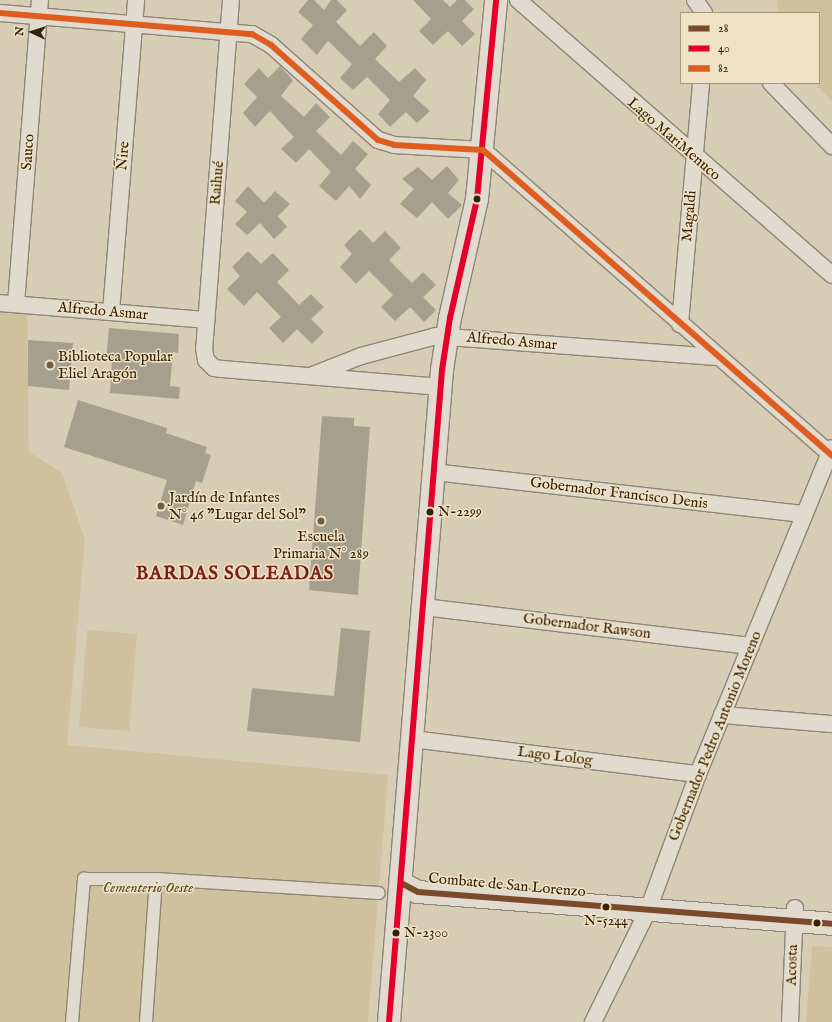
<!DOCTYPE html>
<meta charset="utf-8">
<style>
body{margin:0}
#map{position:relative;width:832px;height:1022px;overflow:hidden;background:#d7cdb5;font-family:"IM FELL English",serif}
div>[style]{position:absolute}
.green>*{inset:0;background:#cfc09e}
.building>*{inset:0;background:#a79f8d}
.roads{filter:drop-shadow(1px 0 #8e8675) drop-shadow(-1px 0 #8e8675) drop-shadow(0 1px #8e8675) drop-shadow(0 -1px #8e8675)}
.pedestrian>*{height:12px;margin:-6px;padding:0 6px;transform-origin:6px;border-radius:6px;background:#e0dbce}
.minor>*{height:16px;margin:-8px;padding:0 8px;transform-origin:8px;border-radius:8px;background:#e0dbce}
.secondary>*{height:22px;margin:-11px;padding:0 11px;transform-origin:11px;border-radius:11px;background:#e0dbce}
.bus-1>*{height:6px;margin:-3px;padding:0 3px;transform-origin:3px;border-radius:3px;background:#7a4b2a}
.bus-2>*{height:6px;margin:-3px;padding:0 3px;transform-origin:3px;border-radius:3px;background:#e4002b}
.bus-3>*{height:6px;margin:-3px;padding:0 3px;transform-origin:3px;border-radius:3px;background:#df5e1f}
.dots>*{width:11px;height:11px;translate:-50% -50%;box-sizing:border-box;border:2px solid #efe2c5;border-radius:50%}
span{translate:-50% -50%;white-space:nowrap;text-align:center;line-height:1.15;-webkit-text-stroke:3px #efe2c5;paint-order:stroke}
.bus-label{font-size:14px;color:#362208}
.left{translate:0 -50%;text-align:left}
.street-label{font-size:15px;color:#362208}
.poi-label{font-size:15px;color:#362208}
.park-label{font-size:15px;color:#5a4729;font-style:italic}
.district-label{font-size:19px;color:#7a1f14;font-weight:700;letter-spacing:1px}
.legend{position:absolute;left:680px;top:12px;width:140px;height:72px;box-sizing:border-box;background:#efe2c5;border:1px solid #a59579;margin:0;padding:5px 7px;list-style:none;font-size:12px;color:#362208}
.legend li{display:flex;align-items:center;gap:8px;height:20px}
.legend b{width:20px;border:1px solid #a59579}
.north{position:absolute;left:12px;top:12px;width:40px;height:40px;-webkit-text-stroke:3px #efe2c5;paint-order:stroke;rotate:274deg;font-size:11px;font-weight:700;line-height:16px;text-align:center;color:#362208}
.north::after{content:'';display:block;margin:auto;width:14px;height:18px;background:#362208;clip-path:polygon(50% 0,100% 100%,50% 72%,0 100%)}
</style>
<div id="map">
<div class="green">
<div style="clip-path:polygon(777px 0,832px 0,832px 101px,815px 83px,819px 83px,819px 13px,778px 13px)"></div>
<div style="clip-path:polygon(0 310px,27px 312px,29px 452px,62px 473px,85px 539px,67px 745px,388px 775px,368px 1022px,0 1022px)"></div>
<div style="clip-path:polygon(87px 630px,137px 634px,129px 731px,79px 727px)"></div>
<div style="clip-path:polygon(812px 946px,832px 947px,832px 1022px,806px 1022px)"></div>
</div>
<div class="building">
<div style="clip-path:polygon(308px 0,314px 0,324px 10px,331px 0,337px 0,347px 10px,336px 22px,360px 46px,374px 32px,387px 46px,375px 59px,399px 82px,415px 68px,426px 80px,413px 96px,430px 111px,417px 123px,406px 112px,390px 127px,378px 114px,390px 100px,367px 77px,353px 90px,340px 78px,352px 64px,328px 41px,317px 55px,301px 39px,313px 25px,298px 12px)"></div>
<div style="clip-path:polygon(413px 0,443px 0,450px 7px,457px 0,465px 0,474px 9px,462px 21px,475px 34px,462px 46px,448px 31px,433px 45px,419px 31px,431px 19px)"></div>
<div style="clip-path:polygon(280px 66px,293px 80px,281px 96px,304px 117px,316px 103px,330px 117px,316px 131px,341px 155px,353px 141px,368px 154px,355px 169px,371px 185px,360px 199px,349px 186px,336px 201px,319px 186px,331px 172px,309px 149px,296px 163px,281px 149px,294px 137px,270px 111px,255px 127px,243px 113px,257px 97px,244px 84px,259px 68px,268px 78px)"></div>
<div style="clip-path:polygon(447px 166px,459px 180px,448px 193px,462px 205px,448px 219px,432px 202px,417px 218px,400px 204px,414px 189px,402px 179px,418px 167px,432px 180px)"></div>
<div style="clip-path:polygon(248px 186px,264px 203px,275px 191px,290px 204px,278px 216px,287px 227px,274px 239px,260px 223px,247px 235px,235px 224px,247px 212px,235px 201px)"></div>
<div style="clip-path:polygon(360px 229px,373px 243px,385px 231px,401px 248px,389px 260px,412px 283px,423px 272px,436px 285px,423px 297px,436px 310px,424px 322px,410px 307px,395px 321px,381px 307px,393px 295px,369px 271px,356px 284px,340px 267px,352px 254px,344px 245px)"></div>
<div style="clip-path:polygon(248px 251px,261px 264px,273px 253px,289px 270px,277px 282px,299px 305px,311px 294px,324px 307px,311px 319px,324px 332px,312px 344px,297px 329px,283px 343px,269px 328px,281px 317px,257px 292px,244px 306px,227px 289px,240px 276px,232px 267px)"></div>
<div style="clip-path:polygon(109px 328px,179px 334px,178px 353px,173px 352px,170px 386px,180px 387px,179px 399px,110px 393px,112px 361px,106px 361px)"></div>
<div style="clip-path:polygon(28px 340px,73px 343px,69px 390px,28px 386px)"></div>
<div style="clip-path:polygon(78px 400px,167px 428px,166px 433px,207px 447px,205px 453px,211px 455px,202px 483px,196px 481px,183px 525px,156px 516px,167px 480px,64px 447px)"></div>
<div style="clip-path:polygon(322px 416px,354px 418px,354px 426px,370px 427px,358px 595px,309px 590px)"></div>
<div style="clip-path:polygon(341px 628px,370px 631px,360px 742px,247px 731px,252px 688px,334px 696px)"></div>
</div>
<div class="roads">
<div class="pedestrian">
<div style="left:72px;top:1022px;width:144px;rotate:-85.2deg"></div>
<div style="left:84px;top:879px;width:72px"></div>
<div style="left:156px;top:879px;width:223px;rotate:3.6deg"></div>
<div style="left:146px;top:1022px;width:143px;rotate:-86deg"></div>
</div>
<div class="minor">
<div style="left:231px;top:0;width:349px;rotate:94.4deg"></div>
<div style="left:204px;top:348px;width:12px;rotate:81deg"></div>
<div style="left:206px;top:360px;width:11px;rotate:45deg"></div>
<div style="left:214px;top:368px;width:8px;rotate:7deg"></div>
<div style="left:222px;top:369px;width:220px;rotate:4.7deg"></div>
<div style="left:518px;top:0;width:417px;rotate:41.2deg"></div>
<div style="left:695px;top:0;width:16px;rotate:55deg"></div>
<div style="left:0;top:13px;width:253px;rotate:4.8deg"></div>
<div style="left:252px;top:34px;width:22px;rotate:30deg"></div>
<div style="left:271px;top:45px;width:143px;rotate:41.6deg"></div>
<div style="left:378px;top:140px;width:17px;rotate:17deg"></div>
<div style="left:394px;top:145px;width:89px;rotate:3.2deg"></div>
<div style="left:483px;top:150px;width:464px;rotate:41.2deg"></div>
<div style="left:771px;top:83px;width:88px;rotate:45.9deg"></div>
<div style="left:0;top:303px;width:207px;rotate:4.7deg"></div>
<div style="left:16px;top:304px;width:305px;rotate:-85.5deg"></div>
<div style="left:111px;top:312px;width:313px;rotate:-85.4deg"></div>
<div style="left:680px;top:324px;width:242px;rotate:-85deg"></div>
<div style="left:313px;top:375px;width:52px;rotate:-21.6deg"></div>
<div style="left:361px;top:356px;width:78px;rotate:-14.9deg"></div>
<div style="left:436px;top:336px;width:283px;rotate:4.3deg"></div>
<div style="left:434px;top:472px;width:372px;rotate:6.5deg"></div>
<div style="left:423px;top:607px;width:330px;rotate:6.8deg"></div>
<div style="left:722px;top:715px;width:110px;rotate:4.7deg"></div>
<div style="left:412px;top:739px;width:288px;rotate:7deg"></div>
<div style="left:593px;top:1022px;width:125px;rotate:-63.8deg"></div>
<div style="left:648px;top:910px;width:145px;rotate:-69.8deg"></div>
<div style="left:698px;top:774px;width:352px;rotate:-67.7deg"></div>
<div style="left:790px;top:1022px;width:114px;rotate:-87.5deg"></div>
</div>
<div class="secondary">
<div style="left:401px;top:883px;width:19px;rotate:28deg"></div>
<div style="left:418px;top:892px;width:415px;rotate:4.4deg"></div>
<div style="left:389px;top:1022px;width:654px;rotate:-85.35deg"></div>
<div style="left:442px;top:370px;width:53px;rotate:-81.3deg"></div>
<div style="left:450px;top:318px;width:122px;rotate:-77.2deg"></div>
<div style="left:477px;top:199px;width:200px;rotate:-84.5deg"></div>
</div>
</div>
<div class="bus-1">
<div style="left:401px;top:883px;width:19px;rotate:28deg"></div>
<div style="left:418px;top:892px;width:415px;rotate:4.4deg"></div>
</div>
<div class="bus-2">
<div style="left:389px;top:1022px;width:654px;rotate:-85.35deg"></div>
<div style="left:442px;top:370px;width:53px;rotate:-81.3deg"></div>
<div style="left:450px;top:318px;width:122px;rotate:-77.2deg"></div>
<div style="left:477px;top:199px;width:200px;rotate:-84.5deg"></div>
</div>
<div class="bus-3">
<div style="left:0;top:13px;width:253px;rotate:4.8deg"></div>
<div style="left:252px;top:34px;width:22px;rotate:30deg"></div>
<div style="left:271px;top:45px;width:143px;rotate:41.6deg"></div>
<div style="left:378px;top:140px;width:17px;rotate:17deg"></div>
<div style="left:394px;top:145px;width:89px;rotate:3.2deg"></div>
<div style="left:483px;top:150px;width:464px;rotate:41.2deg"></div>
</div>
<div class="dots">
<div style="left:477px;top:199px;background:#362208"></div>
<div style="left:50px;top:365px;background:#6e5e45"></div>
<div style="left:161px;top:506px;background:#6e5e45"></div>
<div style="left:430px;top:512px;background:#362208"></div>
<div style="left:321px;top:521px;background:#6e5e45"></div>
<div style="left:606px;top:907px;background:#362208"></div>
<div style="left:817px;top:923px;background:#362208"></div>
<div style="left:396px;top:933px;background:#362208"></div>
</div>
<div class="bus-label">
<span class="left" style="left:438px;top:512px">N-2299</span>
<span style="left:606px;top:921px">N-5244</span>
<span class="left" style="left:404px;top:933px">N-2300</span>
</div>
<div class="street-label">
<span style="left:674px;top:139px;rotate:41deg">Lago MariMenuco</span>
<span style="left:28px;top:152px;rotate:-86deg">Sauco</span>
<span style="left:123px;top:156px;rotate:-85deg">Ñire</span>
<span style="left:217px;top:183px;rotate:-85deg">Raihué</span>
<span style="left:689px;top:216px;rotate:-85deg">Magaldi</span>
<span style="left:103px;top:311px;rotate:5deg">Alfredo Asmar</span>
<span style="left:512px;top:341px;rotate:5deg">Alfredo Asmar</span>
<span style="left:619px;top:493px;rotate:7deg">Gobernador Francisco Denis</span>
<span style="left:587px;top:626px;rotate:7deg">Gobernador Rawson</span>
<span style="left:715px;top:736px;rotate:-68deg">Gobernador Pedro Antonio Moreno</span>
<span style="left:555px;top:756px;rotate:7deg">Lago Lolog</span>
<span style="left:507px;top:885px;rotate:5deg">Combate de San Lorenzo</span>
<span style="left:792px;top:965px;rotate:-88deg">Acosta</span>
</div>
<div class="poi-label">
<span class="left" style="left:58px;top:365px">Biblioteca Popular<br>Eliel Aragón</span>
<span class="left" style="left:169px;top:506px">Jardín de Infantes<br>N° 46 "Lugar del Sol"</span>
<span style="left:321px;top:545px">Escuela<br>Primaria N° 289</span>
</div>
<div class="park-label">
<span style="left:148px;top:888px">Cementerio Oeste</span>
</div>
<div class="district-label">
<span style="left:235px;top:575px">BARDAS SOLEADAS</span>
</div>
<ul class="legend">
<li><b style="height:5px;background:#7a4b2a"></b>28</li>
<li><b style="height:5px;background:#e4002b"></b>40</li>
<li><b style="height:5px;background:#df5e1f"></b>82</li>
</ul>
<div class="north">N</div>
</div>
